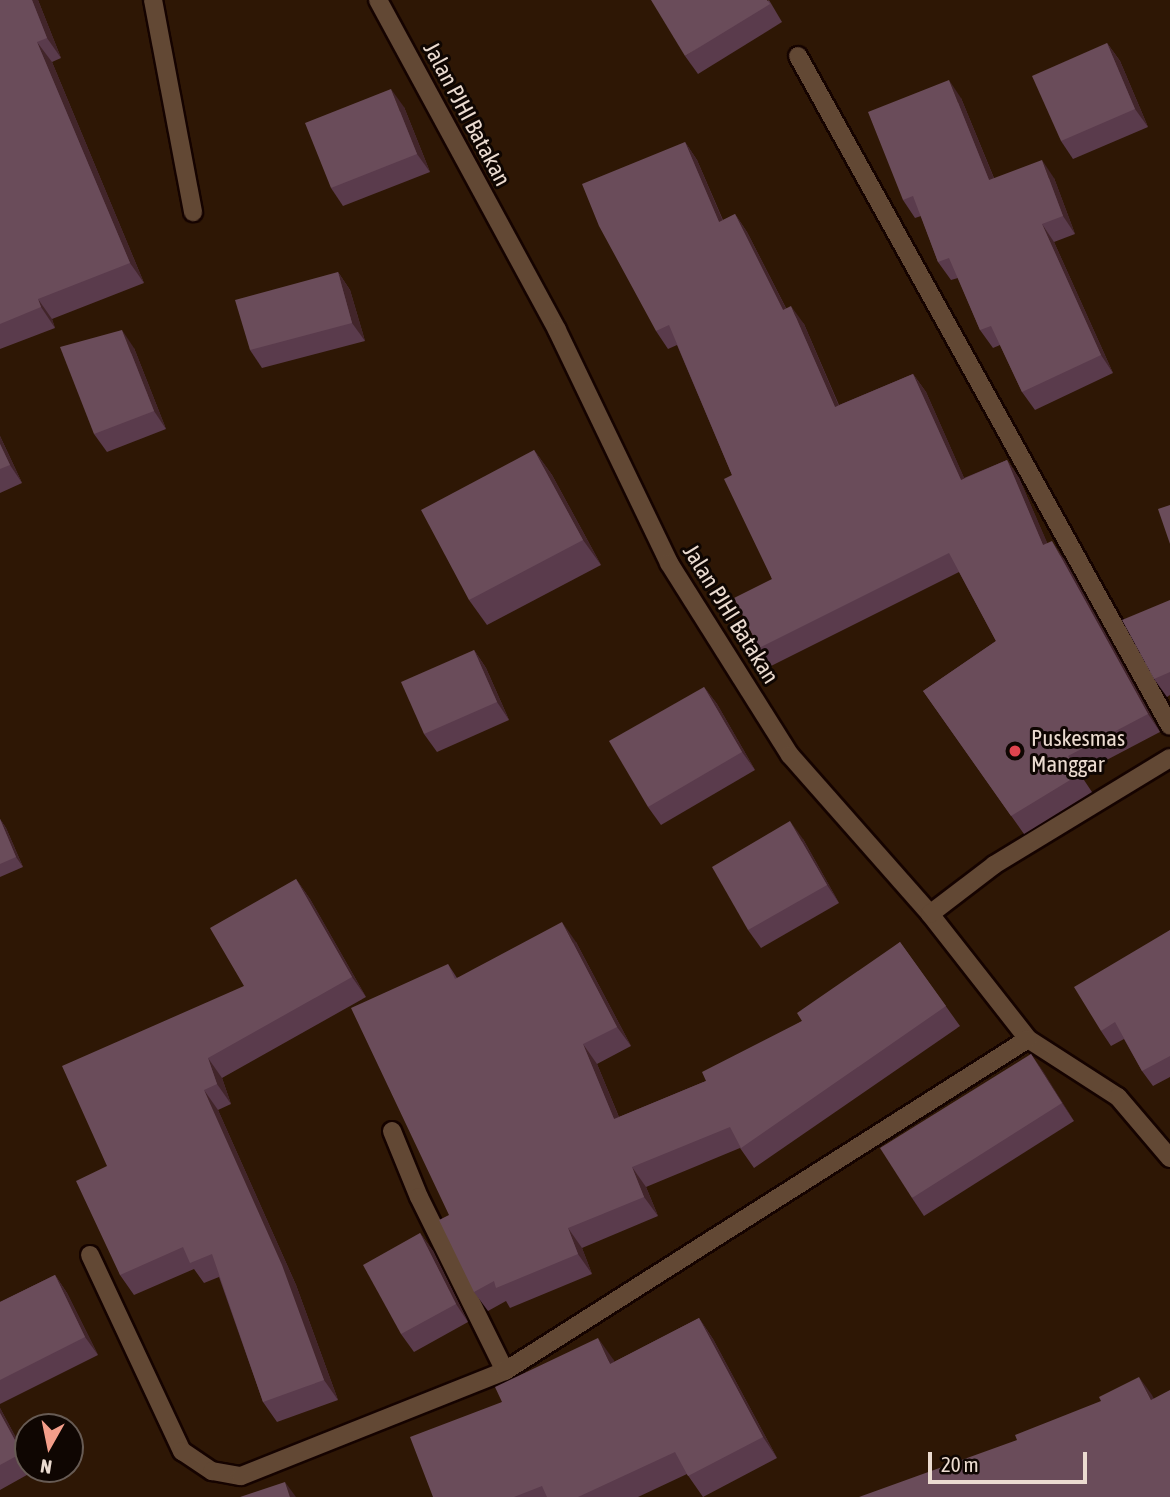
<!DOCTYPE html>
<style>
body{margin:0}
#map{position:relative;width:1170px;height:1497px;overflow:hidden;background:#2e1705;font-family:"Asap Condensed",sans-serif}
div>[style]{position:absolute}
.roads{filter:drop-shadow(2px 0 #150300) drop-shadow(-2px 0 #150300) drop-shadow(0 2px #150300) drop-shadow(0 -2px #150300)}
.minor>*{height:18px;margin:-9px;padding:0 9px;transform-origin:9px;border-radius:9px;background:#624834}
.wall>*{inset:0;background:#5a3b4c}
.shaded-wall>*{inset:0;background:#42252a}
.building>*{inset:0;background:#6a4c5a}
.dots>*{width:19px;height:19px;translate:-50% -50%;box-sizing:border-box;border:4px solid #0f0602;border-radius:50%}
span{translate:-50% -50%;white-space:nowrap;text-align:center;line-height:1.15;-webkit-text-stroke:6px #0f0602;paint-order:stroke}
.street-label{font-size:23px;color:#ebdbd0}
.poi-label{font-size:23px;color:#ebdbd0}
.left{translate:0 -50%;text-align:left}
.north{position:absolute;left:14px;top:1413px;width:70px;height:70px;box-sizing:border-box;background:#0f0602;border:2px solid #675b54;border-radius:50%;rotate:189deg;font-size:19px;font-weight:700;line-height:28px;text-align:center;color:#ebdbd0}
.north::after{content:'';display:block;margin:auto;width:24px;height:32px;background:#f49e8a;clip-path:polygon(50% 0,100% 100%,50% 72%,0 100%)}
.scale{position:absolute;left:928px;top:1452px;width:159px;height:32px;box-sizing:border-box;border:4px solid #ebdbd0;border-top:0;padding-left:9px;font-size:21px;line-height:24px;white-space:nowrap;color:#ebdbd0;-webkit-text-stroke:5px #0f0602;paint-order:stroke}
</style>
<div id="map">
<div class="roads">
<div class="minor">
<div style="left:153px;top:0;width:216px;rotate:79.3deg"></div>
<div style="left:378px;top:0;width:375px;rotate:61.5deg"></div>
<div style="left:557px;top:330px;width:259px;rotate:64.3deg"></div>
<div style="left:669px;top:563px;width:227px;rotate:57.8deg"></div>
<div style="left:790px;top:755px;width:212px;rotate:48.6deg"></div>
<div style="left:930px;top:914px;width:159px;rotate:51.9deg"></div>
<div style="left:1028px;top:1039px;width:107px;rotate:32.8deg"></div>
<div style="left:1118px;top:1097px;width:80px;rotate:49.6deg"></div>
<div style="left:798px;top:56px;width:766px;rotate:60.96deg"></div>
<div style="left:930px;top:914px;width:81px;rotate:-37.4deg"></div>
<div style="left:994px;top:865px;width:206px;rotate:-31.3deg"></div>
<div style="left:392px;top:1131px;width:71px;rotate:67.8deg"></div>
<div style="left:419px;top:1197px;width:194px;rotate:63.7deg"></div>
<div style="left:90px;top:1255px;width:217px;rotate:64.9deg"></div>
<div style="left:182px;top:1451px;width:36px;rotate:34deg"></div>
<div style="left:212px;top:1471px;width:29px;rotate:10deg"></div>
<div style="left:241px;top:1476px;width:284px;rotate:-21.7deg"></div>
<div style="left:505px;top:1371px;width:619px;rotate:-32.41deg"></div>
</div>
</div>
<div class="wall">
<div style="clip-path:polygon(0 0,38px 0,61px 58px,52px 62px,144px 283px,52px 319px,55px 328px,0 349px)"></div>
<div style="clip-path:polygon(769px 0,782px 22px,698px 74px,685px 56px)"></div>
<div style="clip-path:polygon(1107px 43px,1120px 61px,1148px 127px,1073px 159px,1061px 141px)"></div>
<div style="clip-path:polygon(961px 98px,994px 178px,1054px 178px,1075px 234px,1054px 242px,1113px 373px,1035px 410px,1022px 392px,1000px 345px,993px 348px,980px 330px,958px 278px,951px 280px,938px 262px,921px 216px,915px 218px,903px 200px)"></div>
<div style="clip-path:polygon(404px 107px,430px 172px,343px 206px,331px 188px)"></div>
<div style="clip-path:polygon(685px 142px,697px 160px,723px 220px,735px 214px,747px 232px,786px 308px,804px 324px,839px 405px,913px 374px,926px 392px,964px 478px,1007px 460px,1019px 478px,1047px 543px,1064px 559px,1160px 732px,1080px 774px,1092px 792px,1024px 834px,923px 691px,996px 641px,959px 572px,771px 666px,759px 648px,772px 579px,732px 475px,677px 345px,668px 349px,656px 331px)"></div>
<div style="clip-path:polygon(338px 272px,350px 290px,365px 341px,262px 368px,250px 350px)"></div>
<div style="clip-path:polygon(134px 348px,166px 429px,107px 452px,94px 434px)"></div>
<div style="clip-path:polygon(0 436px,22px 483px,0 493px)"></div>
<div style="clip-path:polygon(534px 450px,552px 475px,601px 565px,487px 625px,469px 600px)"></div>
<div style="clip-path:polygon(1170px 600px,1170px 695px,1167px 697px,1154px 679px)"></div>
<div style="clip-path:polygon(474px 650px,486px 668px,509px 720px,437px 752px,424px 734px)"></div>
<div style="clip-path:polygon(704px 687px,717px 704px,755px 770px,661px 825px,648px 807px)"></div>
<div style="clip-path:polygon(0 819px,6px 828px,23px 867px,0 877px)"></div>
<div style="clip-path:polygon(803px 839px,839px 903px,761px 948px,748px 930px)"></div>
<div style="clip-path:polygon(296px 879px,310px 899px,366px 997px,222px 1078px,231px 1104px,218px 1110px,296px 1285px,338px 1400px,277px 1422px,263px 1402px,219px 1277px,204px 1283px,194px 1269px,134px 1295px,120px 1275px,107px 1166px,244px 986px)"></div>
<div style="clip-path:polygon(1170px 930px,1170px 1077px,1153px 1086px,1142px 1071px,1124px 1039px,1111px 1046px,1101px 1031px)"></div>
<div style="clip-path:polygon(576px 942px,631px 1046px,597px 1064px,619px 1117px,706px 1081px,802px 1021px,900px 942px,960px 1026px,754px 1168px,740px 1148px,646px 1187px,658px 1216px,582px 1248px,592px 1274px,510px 1308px,506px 1301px,488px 1311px,474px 1292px,449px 1215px,448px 964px,457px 978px)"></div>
<div style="clip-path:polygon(1031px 1054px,1074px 1121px,924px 1216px,912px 1198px)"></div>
<div style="clip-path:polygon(420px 1233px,433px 1251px,468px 1322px,414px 1352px,401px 1334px)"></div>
<div style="clip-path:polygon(55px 1275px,67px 1293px,98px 1355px,0 1404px,0 1302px)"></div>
<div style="clip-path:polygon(699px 1318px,713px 1339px,777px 1458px,703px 1497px,687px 1474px,638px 1497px,433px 1497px,502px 1402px,613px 1359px,614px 1362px)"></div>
<div style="clip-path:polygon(0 1408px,28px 1460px,28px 1469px,33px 1469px,34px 1471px,0 1490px)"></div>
</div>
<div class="shaded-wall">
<div style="clip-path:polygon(32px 0,38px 0,61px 58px,47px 38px)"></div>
<div style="clip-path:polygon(37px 42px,52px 62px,144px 283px,130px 263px)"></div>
<div style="clip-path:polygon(1107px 43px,1120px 61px,1148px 127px,1135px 109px)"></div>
<div style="clip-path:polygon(949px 80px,961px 98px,1002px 198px,989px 180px)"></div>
<div style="clip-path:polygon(391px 89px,404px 107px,430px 172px,417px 154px)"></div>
<div style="clip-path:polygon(685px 142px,697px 160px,731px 240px,719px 222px)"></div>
<div style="clip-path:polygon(1042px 160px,1054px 178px,1075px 234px,1063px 216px)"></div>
<div style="clip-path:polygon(735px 214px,747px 232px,796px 328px,783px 310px)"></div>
<div style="clip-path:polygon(1042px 224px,1054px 242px,1113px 373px,1101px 355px)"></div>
<div style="clip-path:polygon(338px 272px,350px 290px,365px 341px,352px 323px)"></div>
<div style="clip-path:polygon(38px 299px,52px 319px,55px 328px,41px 307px)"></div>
<div style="clip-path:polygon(791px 306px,804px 324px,847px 425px,835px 407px)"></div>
<div style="clip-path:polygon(122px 330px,134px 348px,166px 429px,154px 411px)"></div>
<div style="clip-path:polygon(913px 374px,926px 392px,973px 498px,961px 480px)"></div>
<div style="clip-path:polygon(0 436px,22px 483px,10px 465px,0 444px)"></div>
<div style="clip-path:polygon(534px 450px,552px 475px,601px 565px,583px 540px)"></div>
<div style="clip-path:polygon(1007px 460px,1019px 478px,1056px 563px,1043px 545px)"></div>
<div style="clip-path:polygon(1052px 541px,1064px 559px,1160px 732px,1148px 714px)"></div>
<div style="clip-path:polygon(474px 650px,486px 668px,509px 720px,497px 702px)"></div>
<div style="clip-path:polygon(704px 687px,717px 704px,755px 770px,742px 752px)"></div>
<div style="clip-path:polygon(0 819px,6px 828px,23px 867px,16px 857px)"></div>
<div style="clip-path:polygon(790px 821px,803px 839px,839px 903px,827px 885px)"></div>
<div style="clip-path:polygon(296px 879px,310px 899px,366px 997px,352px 977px)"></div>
<div style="clip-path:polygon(562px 922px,576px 942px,631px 1046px,617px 1027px)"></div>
<div style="clip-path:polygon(583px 1044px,597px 1064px,628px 1139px,614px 1119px)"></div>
<div style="clip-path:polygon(1031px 1054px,1043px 1071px,1074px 1121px,1062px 1103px)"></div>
<div style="clip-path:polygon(208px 1058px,222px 1078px,231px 1104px,217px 1084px)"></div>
<div style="clip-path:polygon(204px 1090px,218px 1110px,296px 1285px,338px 1400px,324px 1380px)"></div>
<div style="clip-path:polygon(632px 1167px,646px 1187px,658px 1216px,644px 1197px)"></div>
<div style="clip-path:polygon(568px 1228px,582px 1248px,592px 1274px,578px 1254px)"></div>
<div style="clip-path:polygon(420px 1233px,433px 1251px,468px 1322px,456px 1304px)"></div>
<div style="clip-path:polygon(55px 1275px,67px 1293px,98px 1355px,85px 1337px)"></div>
<div style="clip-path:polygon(699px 1318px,713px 1339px,777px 1458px,763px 1437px)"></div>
<div style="clip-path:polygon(598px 1338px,613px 1359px,625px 1385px,610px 1364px)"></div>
<div style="clip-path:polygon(1139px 1377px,1152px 1395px,1163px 1417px,1151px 1400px)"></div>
<div style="clip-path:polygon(0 1408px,28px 1460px,28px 1462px,22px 1453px,0 1413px)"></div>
<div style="clip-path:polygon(285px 1482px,296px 1497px,290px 1497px)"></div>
</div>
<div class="building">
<div style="clip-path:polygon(0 0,32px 0,47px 38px,37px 42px,130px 263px,38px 299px,41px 307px,0 324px)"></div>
<div style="clip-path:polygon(651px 0,767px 0,770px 4px,685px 56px)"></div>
<div style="clip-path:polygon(1107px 43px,1135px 109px,1061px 141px,1032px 76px)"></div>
<div style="clip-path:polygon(949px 80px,989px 180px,1042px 160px,1063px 216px,1042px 224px,1101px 355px,1022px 392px,991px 326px,980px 330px,949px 258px,938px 262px,913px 196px,903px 200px,868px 112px)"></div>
<div style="clip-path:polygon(391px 89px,417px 154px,331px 188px,305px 123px)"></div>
<div style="clip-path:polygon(685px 142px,719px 222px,735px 214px,783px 310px,791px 306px,835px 407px,913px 374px,961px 480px,1007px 460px,1043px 545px,1052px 541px,1148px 714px,1068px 756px,1080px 774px,1011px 816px,923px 691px,996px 641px,949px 553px,759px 648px,734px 598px,772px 579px,724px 479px,732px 475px,669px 325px,656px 331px,599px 226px,582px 184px)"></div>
<div style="clip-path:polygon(338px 272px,352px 323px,250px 350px,235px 300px)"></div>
<div style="clip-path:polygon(122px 330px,154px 411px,94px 434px,60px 347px)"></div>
<div style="clip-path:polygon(0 444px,10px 465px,0 469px)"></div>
<div style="clip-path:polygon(534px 450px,583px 540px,469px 600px,421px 510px)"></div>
<div style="clip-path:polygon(1170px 505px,1170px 544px,1158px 509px)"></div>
<div style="clip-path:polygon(1170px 600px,1170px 672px,1154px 679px,1122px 620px)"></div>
<div style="clip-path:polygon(474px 650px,497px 702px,424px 734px,401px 682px)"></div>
<div style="clip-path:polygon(704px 687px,742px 752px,648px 807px,609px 741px)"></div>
<div style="clip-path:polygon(0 819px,16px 857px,0 864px)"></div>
<div style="clip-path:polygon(790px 821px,827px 885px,748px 930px,712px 867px)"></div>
<div style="clip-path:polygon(296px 879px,352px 977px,208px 1058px,217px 1084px,204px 1090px,282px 1265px,324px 1380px,263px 1402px,212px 1254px,190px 1263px,183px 1247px,120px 1275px,76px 1181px,107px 1166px,62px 1066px,244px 986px,210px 928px)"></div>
<div style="clip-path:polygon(562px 922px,617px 1027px,583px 1044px,614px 1119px,706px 1081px,702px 1072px,802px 1021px,797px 1013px,900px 942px,946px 1006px,741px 1148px,730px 1127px,632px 1167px,644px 1197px,568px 1228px,578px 1254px,496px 1288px,494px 1281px,474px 1292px,439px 1220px,449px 1215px,351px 1008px,448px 964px,455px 979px)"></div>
<div style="clip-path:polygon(1170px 930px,1170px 1056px,1142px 1071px,1115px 1022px,1101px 1031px,1074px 987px)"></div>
<div style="clip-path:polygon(1031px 1054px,1062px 1103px,912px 1198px,880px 1148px)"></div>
<div style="clip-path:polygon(420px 1233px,456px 1304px,401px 1334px,363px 1265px)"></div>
<div style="clip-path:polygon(55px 1275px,85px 1337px,0 1380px,0 1302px)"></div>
<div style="clip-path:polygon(699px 1318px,763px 1437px,688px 1476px,675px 1452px,578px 1497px,547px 1497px,542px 1486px,514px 1497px,433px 1497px,410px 1437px,502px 1402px,495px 1387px,598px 1338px,610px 1364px)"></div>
<div style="clip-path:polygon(1139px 1377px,1151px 1400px,1170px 1390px,1170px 1497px,859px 1497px,1017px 1440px,1015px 1435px,1101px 1401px,1099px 1397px)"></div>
<div style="clip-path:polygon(0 1413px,22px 1453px,0 1465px)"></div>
<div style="clip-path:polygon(285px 1482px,290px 1497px,240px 1497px)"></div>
</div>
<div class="dots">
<div style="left:1015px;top:751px;background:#e0444e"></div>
</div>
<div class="street-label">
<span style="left:467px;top:114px;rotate:62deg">Jalan PJHI Batakan</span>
<span style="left:731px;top:614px;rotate:58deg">Jalan PJHI Batakan</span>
</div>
<div class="poi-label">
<span class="left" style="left:1031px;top:751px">Puskesmas<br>Manggar</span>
</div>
<div class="north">N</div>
<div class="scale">20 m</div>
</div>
